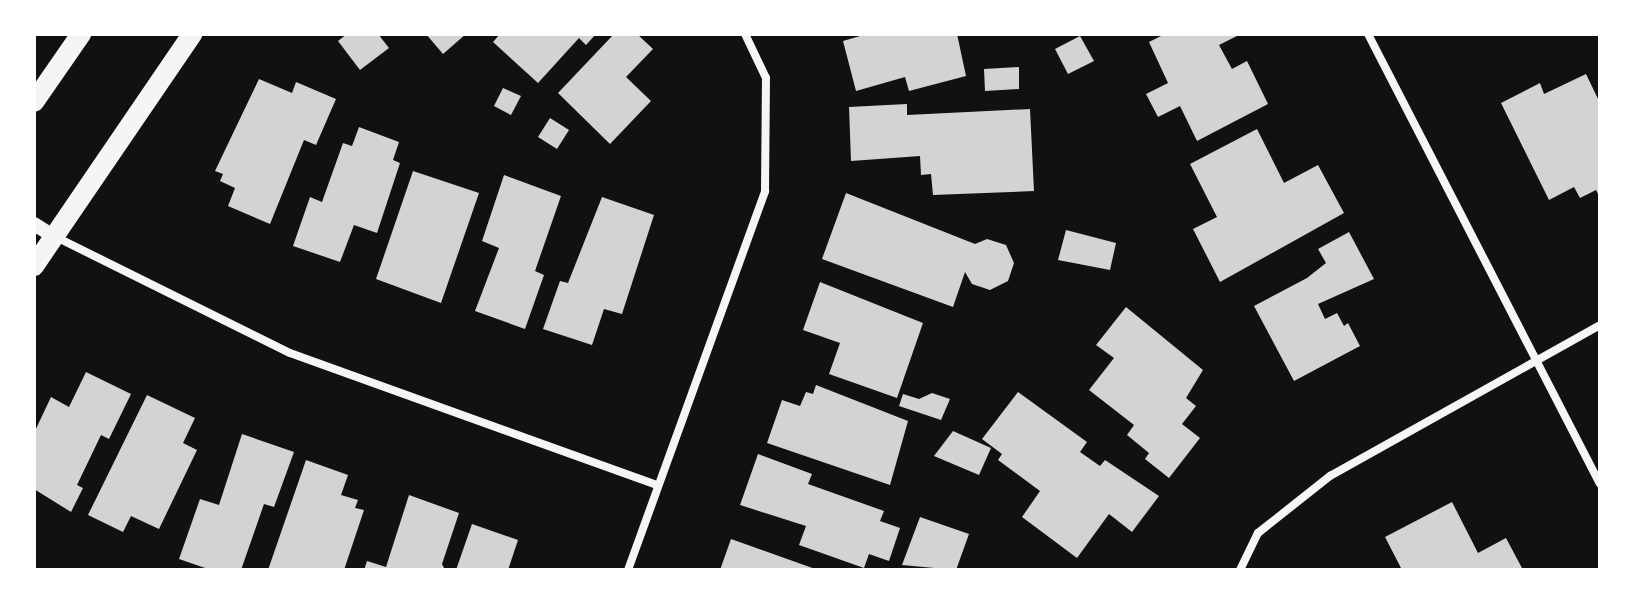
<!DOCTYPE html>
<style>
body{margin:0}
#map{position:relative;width:1634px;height:604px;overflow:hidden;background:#111;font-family:Quicksand,sans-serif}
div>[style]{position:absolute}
.building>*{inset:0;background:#d3d3d3}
.minor>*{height:8px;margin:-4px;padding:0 4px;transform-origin:4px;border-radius:4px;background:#f5f5f5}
.tertiary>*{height:14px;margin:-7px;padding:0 7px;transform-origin:7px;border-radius:7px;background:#f5f5f5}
.primary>*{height:20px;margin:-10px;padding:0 10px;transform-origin:10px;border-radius:10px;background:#f5f5f5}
span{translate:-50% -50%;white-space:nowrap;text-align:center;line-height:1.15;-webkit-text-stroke:7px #fff;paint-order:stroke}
.frame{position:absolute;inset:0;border:36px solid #fff;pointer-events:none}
</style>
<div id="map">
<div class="building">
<div style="clip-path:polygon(347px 34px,378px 34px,389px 48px,360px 70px,338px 41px)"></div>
<div style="clip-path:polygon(426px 34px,466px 34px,443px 54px)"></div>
<div style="clip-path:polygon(500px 34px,596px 34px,586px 45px,579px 38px,538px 83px,493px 42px)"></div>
<div style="clip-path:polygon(614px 34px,637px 34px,653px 49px,626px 77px,651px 101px,610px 144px,558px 93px)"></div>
<div style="clip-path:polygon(867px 34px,957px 34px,966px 76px,909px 91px,905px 77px,856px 91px,843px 41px)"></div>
<div style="clip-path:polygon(1165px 34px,1241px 34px,1219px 45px,1232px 69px,1247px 61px,1268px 104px,1197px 141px,1180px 106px,1158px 117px,1146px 94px,1168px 83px,1149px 42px)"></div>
<div style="clip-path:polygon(1080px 36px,1094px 61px,1068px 74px,1055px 49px)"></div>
<div style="clip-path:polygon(1019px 67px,1019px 89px,985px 91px,984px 69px)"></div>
<div style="clip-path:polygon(1586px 74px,1600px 103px,1600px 198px,1596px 190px,1580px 198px,1574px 187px,1549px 200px,1501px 103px,1540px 83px,1544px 94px)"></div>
<div style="clip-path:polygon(259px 79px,292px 93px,296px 82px,336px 99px,316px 145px,304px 140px,270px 224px,228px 206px,235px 188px,220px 181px,223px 174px,215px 171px)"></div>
<div style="clip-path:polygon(503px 88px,521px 96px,511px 115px,494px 106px)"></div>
<div style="clip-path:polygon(907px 104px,907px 115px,1030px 109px,1034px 191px,933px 195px,931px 174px,921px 175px,920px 156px,851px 161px,849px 107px)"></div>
<div style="clip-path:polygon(550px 118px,569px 130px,557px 149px,538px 137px)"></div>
<div style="clip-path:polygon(359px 127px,399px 142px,393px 160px,400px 163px,377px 233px,354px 225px,340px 262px,293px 246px,310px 197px,322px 202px,343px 143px,352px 146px)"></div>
<div style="clip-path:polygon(1257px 129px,1284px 183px,1318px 165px,1344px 213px,1220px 282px,1193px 229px,1217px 217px,1190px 164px)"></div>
<div style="clip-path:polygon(413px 171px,479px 193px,441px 303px,376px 279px)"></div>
<div style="clip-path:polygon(504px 175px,561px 196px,535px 271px,544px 275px,525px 329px,475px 311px,499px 248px,482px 241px)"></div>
<div style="clip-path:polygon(846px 193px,975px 244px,987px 239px,1006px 245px,1014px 263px,1008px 281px,990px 290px,972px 284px,965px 272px,953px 307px,822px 259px)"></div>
<div style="clip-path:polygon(602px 197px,654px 215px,622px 314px,604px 309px,592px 345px,543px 329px,560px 281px,568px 283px)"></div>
<div style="clip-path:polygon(1066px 230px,1116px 243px,1110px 270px,1058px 260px)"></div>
<div style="clip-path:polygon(1349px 232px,1374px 279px,1318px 304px,1325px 319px,1337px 313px,1344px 326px,1348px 323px,1360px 346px,1294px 381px,1254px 306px,1307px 278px,1326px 263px,1318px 249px)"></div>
<div style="clip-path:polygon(820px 282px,923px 323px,897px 398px,829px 374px,840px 343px,803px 330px)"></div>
<div style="clip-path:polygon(1126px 307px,1203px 370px,1186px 398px,1196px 406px,1182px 424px,1200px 438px,1169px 478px,1145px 459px,1149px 453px,1127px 435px,1134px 425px,1089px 390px,1114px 358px,1096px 345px)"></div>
<div style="clip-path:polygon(86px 372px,131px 394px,109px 439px,101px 435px,77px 485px,83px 488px,71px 512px,34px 489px,34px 433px,51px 397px,69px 407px)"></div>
<div style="clip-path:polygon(816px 385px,908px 421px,890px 485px,767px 443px,782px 400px,800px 406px,806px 392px,813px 394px)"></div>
<div style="clip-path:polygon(1018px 392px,1087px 442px,1080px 452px,1100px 466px,1105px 460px,1159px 496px,1132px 532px,1109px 514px,1077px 558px,1022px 517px,1040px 491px,998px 460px,1002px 454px,982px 439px)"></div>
<div style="clip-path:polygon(932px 393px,950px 399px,941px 420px,899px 406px,903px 394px,919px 399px)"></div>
<div style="clip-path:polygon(147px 395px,195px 418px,183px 443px,197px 450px,159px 529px,131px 516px,123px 532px,88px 515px)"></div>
<div style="clip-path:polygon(953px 431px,991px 448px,979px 475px,934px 456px)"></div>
<div style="clip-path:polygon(242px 434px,294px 452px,274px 507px,264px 504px,241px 570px,211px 570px,179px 559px,200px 499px,219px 505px)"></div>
<div style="clip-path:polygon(758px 454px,812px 474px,808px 484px,884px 511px,880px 521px,900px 528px,889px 561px,869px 554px,864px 568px,799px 545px,806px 526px,740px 505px)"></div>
<div style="clip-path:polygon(306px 460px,348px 475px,341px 495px,358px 500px,355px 508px,364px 510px,344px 570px,268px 570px)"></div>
<div style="clip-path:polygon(409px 495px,459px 513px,442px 564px,445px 570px,364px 570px,367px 561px,386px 567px)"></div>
<div style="clip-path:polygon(1452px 502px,1478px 553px,1506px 538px,1523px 570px,1402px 570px,1385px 537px)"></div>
<div style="clip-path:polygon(920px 517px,969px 534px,956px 570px,902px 565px)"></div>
<div style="clip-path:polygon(472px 524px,518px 540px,508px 570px,456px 570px)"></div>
<div style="clip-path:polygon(731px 539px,818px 570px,720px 570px)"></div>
</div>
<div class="minor">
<div style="left:1368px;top:34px;width:506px;rotate:62.73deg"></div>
<div style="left:54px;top:236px;width:263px;rotate:26.4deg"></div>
<div style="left:290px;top:353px;width:390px;rotate:19.8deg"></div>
<div style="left:628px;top:570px;width:403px;rotate:-70.1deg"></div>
<div style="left:765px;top:191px;width:113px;rotate:-89.5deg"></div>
<div style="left:766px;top:78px;width:49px;rotate:-115.5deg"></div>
<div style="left:1240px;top:570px;width:41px;rotate:-64.1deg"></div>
<div style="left:1258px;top:533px;width:92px;rotate:-38.4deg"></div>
<div style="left:1330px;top:476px;width:309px;rotate:-29.2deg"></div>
</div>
<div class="tertiary">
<div style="left:34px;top:224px;width:22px;rotate:32deg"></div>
</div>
<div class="primary">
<div style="left:34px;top:102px;width:83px;rotate:-55.3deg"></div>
<div style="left:34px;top:266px;width:281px;rotate:-55.7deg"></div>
</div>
<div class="frame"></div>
</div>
